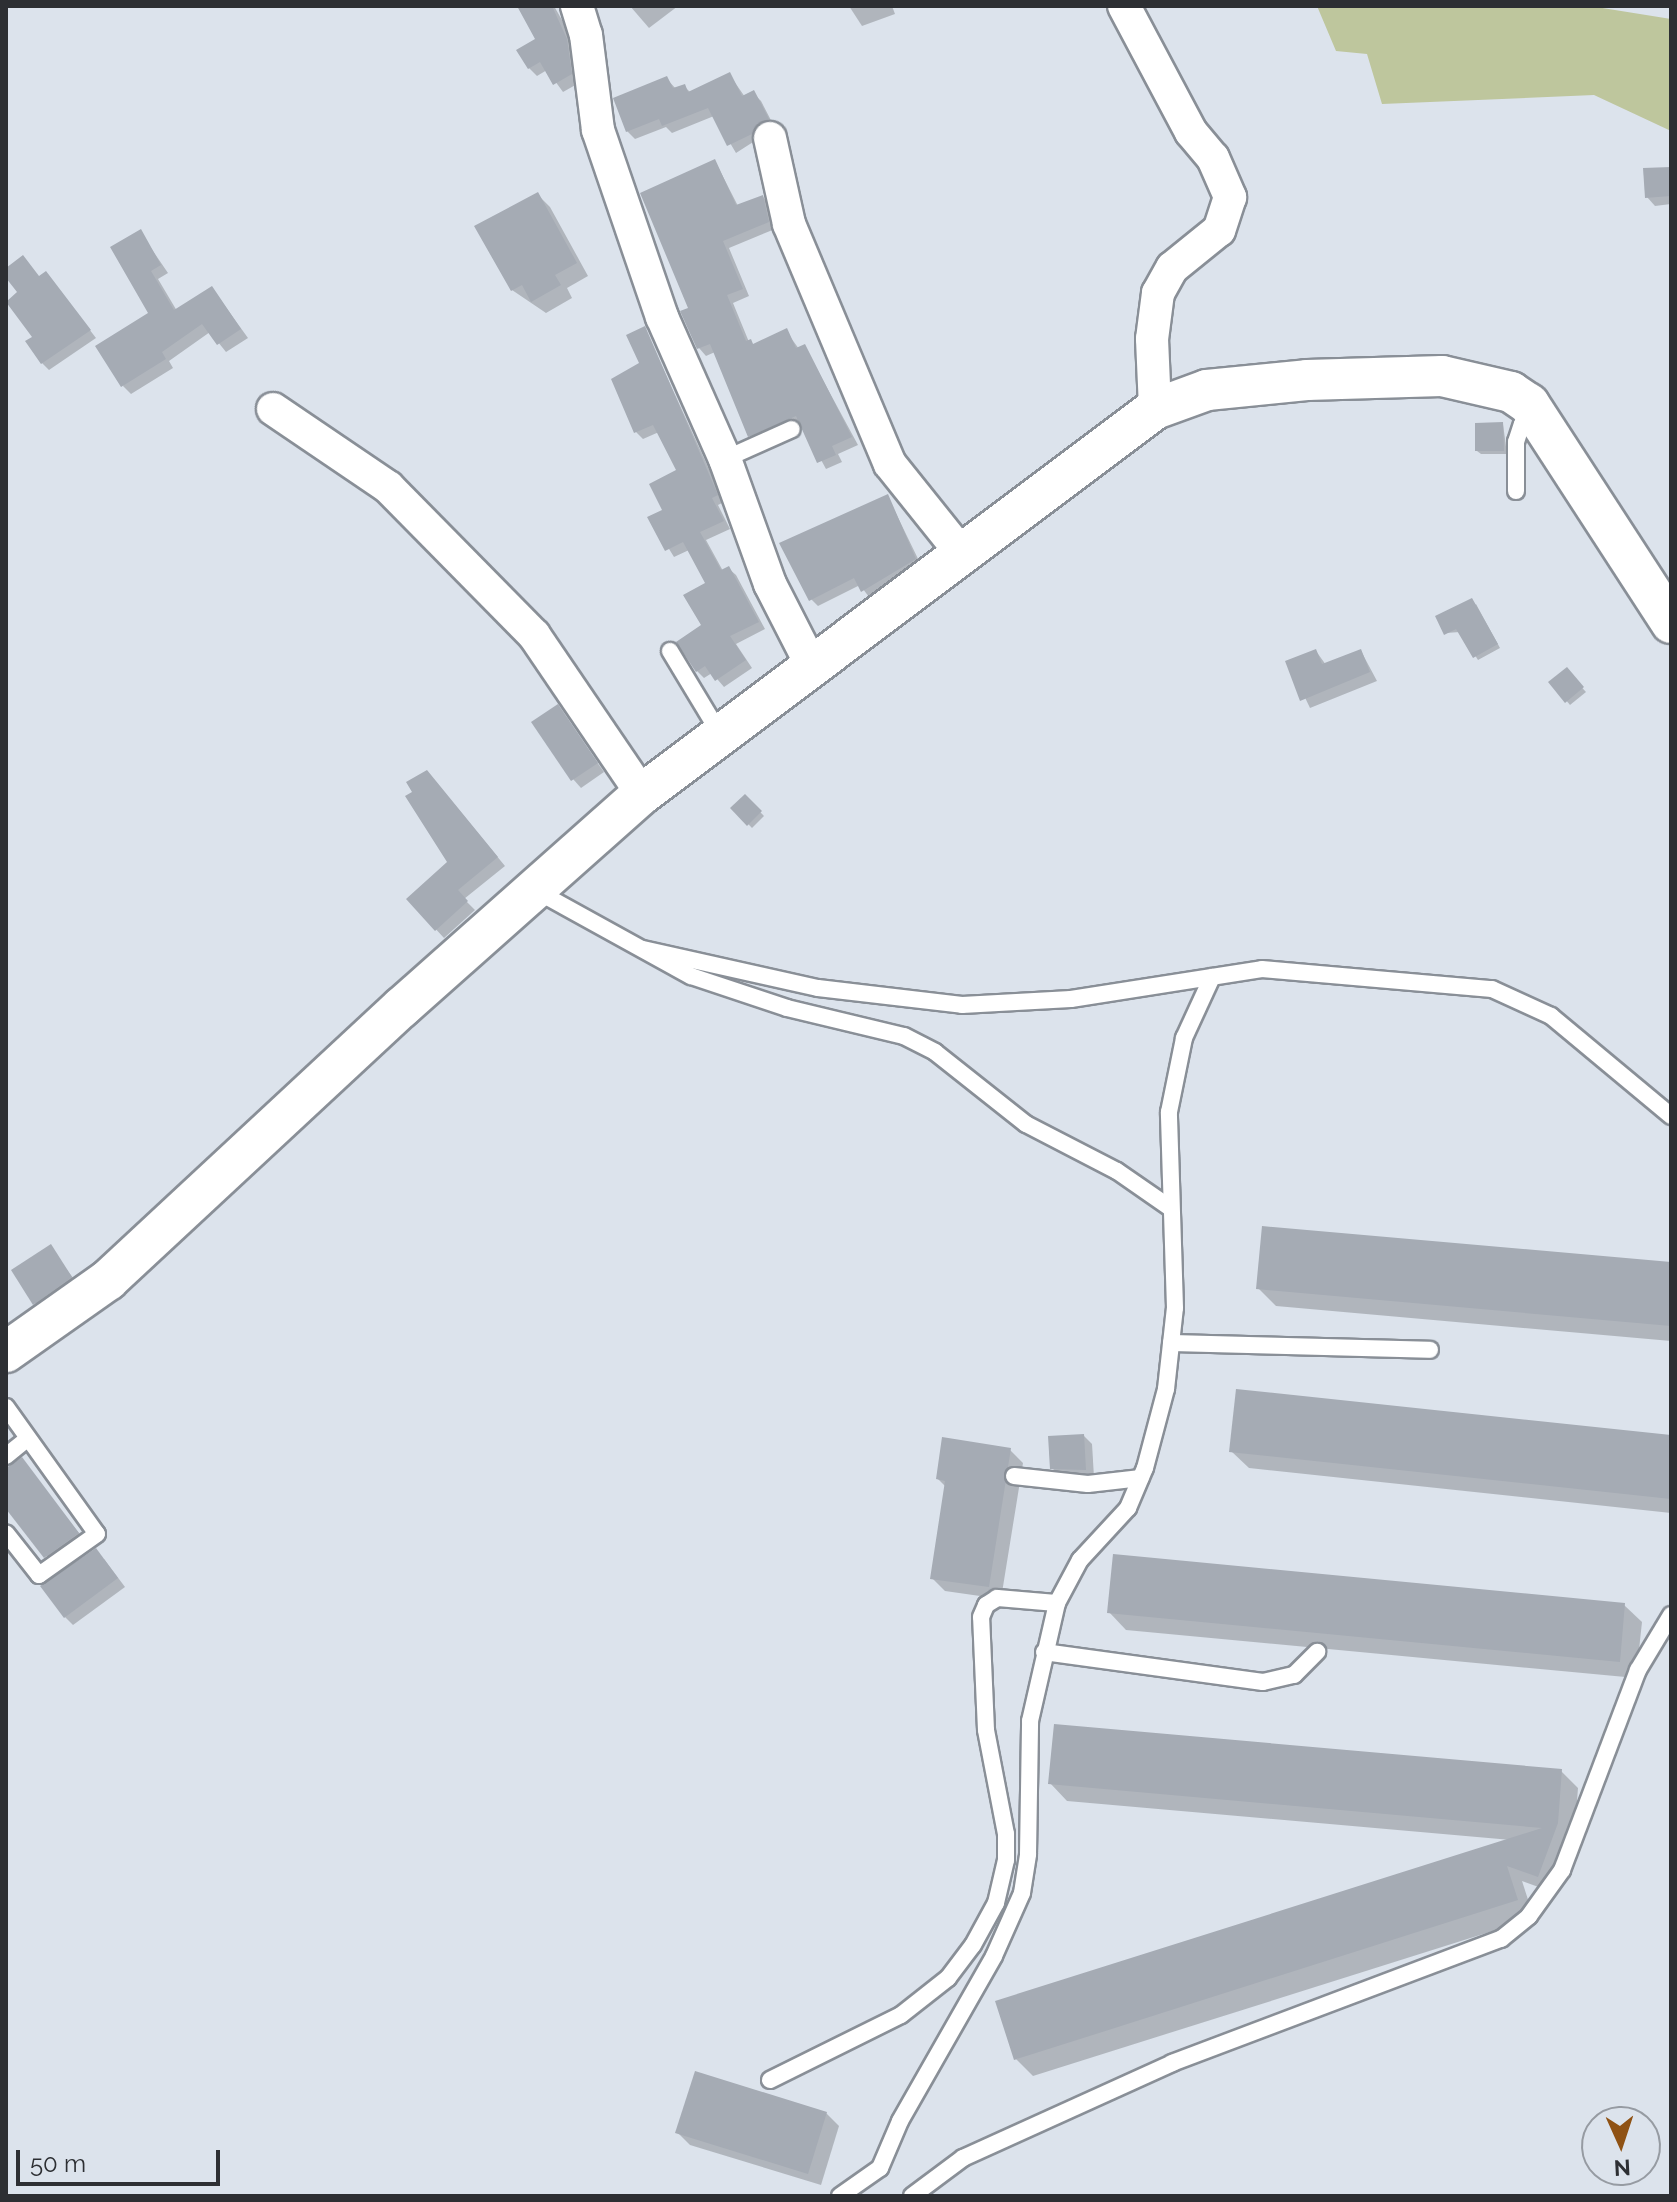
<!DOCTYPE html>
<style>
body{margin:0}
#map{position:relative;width:1677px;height:2202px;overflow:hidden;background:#dce3ec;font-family:Raleway,sans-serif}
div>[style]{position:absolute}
.green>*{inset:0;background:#bec69d}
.shadow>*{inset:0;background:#0003}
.building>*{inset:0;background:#a5abb4}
.roads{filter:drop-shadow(2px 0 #898f97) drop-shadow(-2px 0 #898f97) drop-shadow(0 2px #898f97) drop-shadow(0 -2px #898f97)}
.service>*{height:16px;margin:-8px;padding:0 8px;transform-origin:8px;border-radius:8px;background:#fff}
.minor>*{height:32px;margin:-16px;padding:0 16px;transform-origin:16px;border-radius:16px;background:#fff}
.tertiary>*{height:40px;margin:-20px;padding:0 20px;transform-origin:20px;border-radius:20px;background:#fff}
span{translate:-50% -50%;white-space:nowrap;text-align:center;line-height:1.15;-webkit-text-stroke:8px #dce3ec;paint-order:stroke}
.frame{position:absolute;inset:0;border:8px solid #2d2f33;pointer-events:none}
.north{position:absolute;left:1581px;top:2106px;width:80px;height:80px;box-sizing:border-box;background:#dce3ec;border:2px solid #969ba2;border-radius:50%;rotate:177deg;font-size:22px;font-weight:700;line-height:32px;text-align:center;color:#2d2f33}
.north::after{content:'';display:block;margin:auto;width:28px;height:36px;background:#8f5214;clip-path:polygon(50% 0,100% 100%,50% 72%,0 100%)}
.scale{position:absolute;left:16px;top:2150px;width:204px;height:36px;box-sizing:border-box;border:4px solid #2d2f33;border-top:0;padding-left:10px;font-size:24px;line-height:28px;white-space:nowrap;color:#2d2f33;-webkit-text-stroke:6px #dce3ec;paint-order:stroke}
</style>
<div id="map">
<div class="green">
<div style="clip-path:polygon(1317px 6px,1590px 6px,1671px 19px,1671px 131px,1594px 95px,1382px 104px,1367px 54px,1336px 51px)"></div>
</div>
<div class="shadow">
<div style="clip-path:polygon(519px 6px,554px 6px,571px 36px,579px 83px,563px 92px,547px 70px,537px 76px,529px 68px,538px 40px)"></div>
<div style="clip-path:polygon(630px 6px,678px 6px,649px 28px)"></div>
<div style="clip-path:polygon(849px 6px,892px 6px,895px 14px,862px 26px)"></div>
<div style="clip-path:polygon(729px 74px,745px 97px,753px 93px,761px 101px,775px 128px,736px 153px,714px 116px,672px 133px,666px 127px,635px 139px,627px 131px,667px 79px,676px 89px,684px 86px,691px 93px)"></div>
<div style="clip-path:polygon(715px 161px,738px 206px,763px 197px,770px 204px,775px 229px,729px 248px,749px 296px,733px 303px,749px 342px,755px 345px,786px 331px,799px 349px,805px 347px,858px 445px,838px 454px,842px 462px,826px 469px,801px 423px,757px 443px,750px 436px,715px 352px,706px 356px,699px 348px,683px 312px,690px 309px)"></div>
<div style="clip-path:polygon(1671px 169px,1671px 204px,1655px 206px,1647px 197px)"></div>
<div style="clip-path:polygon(537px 194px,550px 207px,588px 276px,567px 288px,572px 298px,546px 313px,512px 290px,477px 227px)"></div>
<div style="clip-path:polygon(140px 232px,168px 273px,158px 279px,177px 311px,212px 288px,248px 338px,226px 352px,210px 332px,169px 361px,173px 368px,131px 394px,123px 386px,150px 314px)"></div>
<div style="clip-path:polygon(6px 270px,40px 278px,46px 273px,96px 338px,49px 370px,42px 363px,20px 292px)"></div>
<div style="clip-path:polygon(645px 329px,724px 502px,718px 505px,730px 529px,706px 540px,723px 571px,728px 568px,736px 575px,765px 629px,736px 644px,752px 668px,724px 687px,712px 673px,704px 678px,697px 671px,707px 583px,689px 550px,674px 557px,650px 518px,665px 511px,678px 471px,659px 432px,643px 439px,636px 432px)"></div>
<div style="clip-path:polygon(1503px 424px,1507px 454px,1481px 454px,1477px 451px)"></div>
<div style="clip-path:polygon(888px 497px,922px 567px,869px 597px,860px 585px,818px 606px,811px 599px)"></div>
<div style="clip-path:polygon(1476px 604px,1500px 648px,1478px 660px,1460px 632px,1446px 633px)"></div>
<div style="clip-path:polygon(1316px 651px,1326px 665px,1361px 651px,1377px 681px,1310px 708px,1288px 662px)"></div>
<div style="clip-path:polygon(1566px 670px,1586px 692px,1570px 705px,1551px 682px)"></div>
<div style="clip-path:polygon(558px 707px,604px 772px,581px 788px,573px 779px)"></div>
<div style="clip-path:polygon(435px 781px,505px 866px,464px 899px,475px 910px,444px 938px,408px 899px,449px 862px)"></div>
<div style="clip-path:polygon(745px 796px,764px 816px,752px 828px,733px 808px)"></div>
<div style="clip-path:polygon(50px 1247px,79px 1286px,43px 1311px,35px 1303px)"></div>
<div style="clip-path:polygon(1671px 1264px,1671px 1341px,1276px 1306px,1258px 1288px)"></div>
<div style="clip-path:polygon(1084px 1436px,1092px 1444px,1094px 1477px,1060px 1476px,1052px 1468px)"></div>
<div style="clip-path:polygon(1671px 1437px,1671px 1513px,1249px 1468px,1231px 1451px)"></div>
<div style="clip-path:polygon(1010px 1450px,1023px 1463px,1001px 1599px,945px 1591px,932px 1578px,946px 1487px,938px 1479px)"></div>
<div style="clip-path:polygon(21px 1460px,90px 1547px,58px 1570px,6px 1506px,6px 1471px)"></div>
<div style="clip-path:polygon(104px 1559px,125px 1587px,73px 1625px,65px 1617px)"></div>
<div style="clip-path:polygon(1624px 1605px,1642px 1622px,1636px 1678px,1126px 1630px,1109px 1612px)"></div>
<div style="clip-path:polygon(1561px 1771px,1578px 1788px,1574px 1841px,1555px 1893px,1522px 1881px,1534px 1918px,1033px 2076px,1016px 2059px,1511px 1840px,1067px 1801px,1050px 1783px)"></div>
<div style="clip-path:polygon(826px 2113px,839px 2126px,821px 2185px,690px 2145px,677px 2132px)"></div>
</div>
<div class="building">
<div style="clip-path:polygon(517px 6px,552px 6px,567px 39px,572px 74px,553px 85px,540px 62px,528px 69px,516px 50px,535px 39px)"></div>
<div style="clip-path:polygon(730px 72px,742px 96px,754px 90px,769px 119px,758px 124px,752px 134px,727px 146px,708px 108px,662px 126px,659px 119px,626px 132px,613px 98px,667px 76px,673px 88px,685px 84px,688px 92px)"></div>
<div style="clip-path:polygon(715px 159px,736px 205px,763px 195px,769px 222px,723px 241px,743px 289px,727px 295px,746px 341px,751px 339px,753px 344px,787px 328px,796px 348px,805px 344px,852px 437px,832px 446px,836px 455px,817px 463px,796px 416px,748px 437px,710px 344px,697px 349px,680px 311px,688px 308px,640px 193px)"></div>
<div style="clip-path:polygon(1671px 167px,1671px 196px,1645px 198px,1643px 168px)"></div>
<div style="clip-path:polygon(538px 192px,577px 263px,555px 275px,561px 285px,531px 302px,522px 285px,511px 291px,474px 226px)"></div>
<div style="clip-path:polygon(141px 229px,161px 265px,151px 271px,174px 310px,212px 286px,241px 329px,217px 345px,202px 324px,162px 352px,166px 359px,121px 387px,95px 346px,148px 313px,110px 247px)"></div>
<div style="clip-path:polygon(23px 255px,39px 276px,46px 271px,91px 330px,41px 364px,25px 341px,32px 337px,6px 302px,17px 292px,6px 278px,6px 268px)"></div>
<div style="clip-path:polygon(645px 326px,718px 495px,712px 498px,724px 521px,700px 532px,721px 570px,729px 566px,759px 622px,730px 636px,746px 660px,715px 681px,705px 666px,696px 672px,676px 642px,701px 625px,683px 595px,705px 583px,683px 542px,665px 551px,647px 517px,662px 510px,649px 484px,676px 470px,653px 425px,634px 433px,611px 379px,639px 363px,626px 335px)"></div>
<div style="clip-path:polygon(1503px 422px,1504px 451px,1475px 451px,1475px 423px)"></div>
<div style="clip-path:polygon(888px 494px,916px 559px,861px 592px,854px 578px,809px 601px,779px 543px)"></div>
<div style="clip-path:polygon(1472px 598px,1498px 644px,1473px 658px,1456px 629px,1444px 635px,1435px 616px)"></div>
<div style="clip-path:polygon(1316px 649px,1322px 664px,1361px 649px,1370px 672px,1300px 701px,1285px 661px)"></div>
<div style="clip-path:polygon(1567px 667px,1584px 687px,1565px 703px,1548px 682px)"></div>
<div style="clip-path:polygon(558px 704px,598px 763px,571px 781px,531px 722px)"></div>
<div style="clip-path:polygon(427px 770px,498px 857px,458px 890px,468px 901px,435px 931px,406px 899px,447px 862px,405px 796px,412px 792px,406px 782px)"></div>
<div style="clip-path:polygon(745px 794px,762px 811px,747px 826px,730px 808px)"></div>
<div style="clip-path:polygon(1262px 1226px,1671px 1262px,1671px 1326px,1256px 1289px)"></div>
<div style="clip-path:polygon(51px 1244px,72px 1277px,33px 1305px,11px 1270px)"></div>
<div style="clip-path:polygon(1236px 1389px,1671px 1435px,1671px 1499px,1229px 1452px)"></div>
<div style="clip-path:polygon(1084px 1434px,1086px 1470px,1050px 1469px,1048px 1436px)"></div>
<div style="clip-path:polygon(942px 1437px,1011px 1448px,989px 1587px,930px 1579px,945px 1481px,936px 1479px)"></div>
<div style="clip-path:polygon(22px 1457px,79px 1533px,44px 1558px,6px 1509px,6px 1468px)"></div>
<div style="clip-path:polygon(96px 1548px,118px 1578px,64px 1618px,40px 1586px)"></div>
<div style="clip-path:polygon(1113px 1554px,1625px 1603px,1620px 1662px,1107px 1613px)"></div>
<div style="clip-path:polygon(1054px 1724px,1562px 1769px,1558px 1823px,1538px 1877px,1507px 1866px,1518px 1900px,1014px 2060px,995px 2001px,1542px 1828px,1048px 1784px)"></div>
<div style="clip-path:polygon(695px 2071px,827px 2112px,808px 2174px,675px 2133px)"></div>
</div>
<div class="roads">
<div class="service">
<div style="left:725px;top:459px;width:73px;rotate:-24.1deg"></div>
<div style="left:1516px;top:491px;width:49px;rotate:-90deg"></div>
<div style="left:1516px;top:442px;width:19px;rotate:-72deg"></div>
<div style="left:1522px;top:424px;width:15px;rotate:-32deg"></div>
<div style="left:670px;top:651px;width:97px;rotate:58.9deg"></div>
<div style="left:535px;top:890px;width:178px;rotate:28.9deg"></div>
<div style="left:691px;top:976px;width:101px;rotate:18.4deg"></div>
<div style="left:787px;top:1008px;width:120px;rotate:13.5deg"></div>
<div style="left:904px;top:1036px;width:35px;rotate:27deg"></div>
<div style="left:935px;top:1052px;width:116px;rotate:38.4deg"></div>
<div style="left:1026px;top:1124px;width:102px;rotate:27.3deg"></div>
<div style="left:1117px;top:1171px;width:63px;rotate:34.7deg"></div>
<div style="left:643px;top:949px;width:179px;rotate:12.6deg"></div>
<div style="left:818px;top:988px;width:145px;rotate:6.7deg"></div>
<div style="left:962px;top:1005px;width:109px;rotate:-3.2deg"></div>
<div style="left:1071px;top:999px;width:193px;rotate:-8.9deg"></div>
<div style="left:1262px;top:969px;width:231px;rotate:5deg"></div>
<div style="left:1492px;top:989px;width:65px;rotate:24.6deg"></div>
<div style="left:1551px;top:1016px;width:156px;rotate:39.8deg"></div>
<div style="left:1171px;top:1343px;width:259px;rotate:1.5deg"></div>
<div style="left:6px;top:1407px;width:156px;rotate:54.4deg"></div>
<div style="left:97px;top:1534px;width:71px;rotate:144.7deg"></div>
<div style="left:39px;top:1575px;width:53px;rotate:-128.2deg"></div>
<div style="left:6px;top:1456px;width:28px;rotate:-39deg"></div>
<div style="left:1014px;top:1476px;width:74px;rotate:6.2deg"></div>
<div style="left:1088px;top:1484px;width:53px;rotate:-6.5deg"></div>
<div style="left:1044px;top:1652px;width:221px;rotate:7.8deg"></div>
<div style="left:1263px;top:1682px;width:32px;rotate:-13deg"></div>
<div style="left:1294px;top:1675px;width:33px;rotate:-45deg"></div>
<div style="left:770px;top:2080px;width:146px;rotate:-26.4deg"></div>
<div style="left:901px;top:2015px;width:60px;rotate:-38.2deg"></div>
<div style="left:948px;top:1978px;width:41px;rotate:-52.9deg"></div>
<div style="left:973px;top:1945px;width:48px;rotate:-61.3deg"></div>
<div style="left:996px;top:1903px;width:44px;rotate:-76.9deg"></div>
<div style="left:1006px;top:1860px;width:26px;rotate:-90deg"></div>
<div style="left:1006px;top:1834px;width:106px;rotate:-100.9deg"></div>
<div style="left:986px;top:1730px;width:113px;rotate:-92.5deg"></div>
<div style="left:981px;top:1617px;width:13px;rotate:-67deg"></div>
<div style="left:986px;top:1605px;width:13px;rotate:-32deg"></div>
<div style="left:997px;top:1598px;width:60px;rotate:4.8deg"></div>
<div style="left:840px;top:2196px;width:49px;rotate:-35deg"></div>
<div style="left:880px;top:2168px;width:51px;rotate:-66.9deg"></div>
<div style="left:900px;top:2121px;width:190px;rotate:-60.3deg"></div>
<div style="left:994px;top:1956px;width:69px;rotate:-66deg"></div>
<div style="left:1022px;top:1893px;width:39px;rotate:-81deg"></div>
<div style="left:1028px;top:1854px;width:133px;rotate:-89.1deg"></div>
<div style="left:1030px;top:1721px;width:121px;rotate:-77.1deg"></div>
<div style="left:1057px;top:1603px;width:49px;rotate:-61.9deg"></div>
<div style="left:1080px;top:1560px;width:71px;rotate:-47.3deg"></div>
<div style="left:1128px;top:1508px;width:43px;rotate:-67deg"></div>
<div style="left:1145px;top:1468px;width:82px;rotate:-75.1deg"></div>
<div style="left:1166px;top:1389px;width:81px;rotate:-83.7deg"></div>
<div style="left:1175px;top:1308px;width:196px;rotate:-91.8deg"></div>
<div style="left:1169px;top:1112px;width:76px;rotate:-78.5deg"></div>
<div style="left:1184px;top:1038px;width:67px;rotate:-65.3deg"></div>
<div style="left:912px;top:2196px;width:64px;rotate:-36.7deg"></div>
<div style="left:963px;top:2158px;width:230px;rotate:-24.4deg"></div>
<div style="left:1172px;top:2063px;width:352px;rotate:-20.7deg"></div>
<div style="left:1501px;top:1939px;width:36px;rotate:-39deg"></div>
<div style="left:1529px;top:1916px;width:57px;rotate:-54.3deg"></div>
<div style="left:1562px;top:1870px;width:214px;rotate:-69.2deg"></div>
<div style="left:1638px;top:1670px;width:64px;rotate:-59deg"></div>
</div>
<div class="minor">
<div style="left:577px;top:6px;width:30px;rotate:73deg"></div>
<div style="left:586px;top:35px;width:96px;rotate:82.8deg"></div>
<div style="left:598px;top:130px;width:198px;rotate:71.1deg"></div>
<div style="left:662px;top:317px;width:155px;rotate:66.1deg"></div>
<div style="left:725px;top:459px;width:133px;rotate:70.2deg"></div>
<div style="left:770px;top:584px;width:94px;rotate:62.9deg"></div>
<div style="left:1124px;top:6px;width:143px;rotate:62deg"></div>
<div style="left:1191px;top:132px;width:34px;rotate:50deg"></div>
<div style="left:1213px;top:158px;width:43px;rotate:66.4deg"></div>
<div style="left:1230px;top:197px;width:35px;rotate:108deg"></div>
<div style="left:1219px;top:230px;width:60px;rotate:141deg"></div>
<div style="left:1172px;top:268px;width:29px;rotate:119deg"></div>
<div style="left:1158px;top:293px;width:46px;rotate:97.4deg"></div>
<div style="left:1152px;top:339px;width:70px;rotate:87.5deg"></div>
<div style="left:770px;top:138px;width:88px;rotate:77.5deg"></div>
<div style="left:789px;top:224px;width:260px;rotate:67.2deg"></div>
<div style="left:890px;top:464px;width:115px;rotate:51.3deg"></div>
<div style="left:273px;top:409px;width:139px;rotate:34.1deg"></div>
<div style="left:388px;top:487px;width:208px;rotate:45.4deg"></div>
<div style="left:534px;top:635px;width:192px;rotate:55.8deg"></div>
</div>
<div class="tertiary">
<div style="left:6px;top:1352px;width:125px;rotate:-35.2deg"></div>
<div style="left:108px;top:1280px;width:401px;rotate:-42.9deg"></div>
<div style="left:402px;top:1007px;width:321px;rotate:-41.6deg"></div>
<div style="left:642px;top:794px;width:641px;rotate:-36.89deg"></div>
<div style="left:1155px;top:409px;width:55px;rotate:-20.1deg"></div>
<div style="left:1207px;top:390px;width:100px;rotate:-5.7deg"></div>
<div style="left:1307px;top:380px;width:135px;rotate:-1.7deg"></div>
<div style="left:1442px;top:376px;width:71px;rotate:13.1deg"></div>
<div style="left:1511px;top:392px;width:22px;rotate:34deg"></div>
<div style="left:1529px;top:404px;width:261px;rotate:57deg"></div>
</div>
</div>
<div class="frame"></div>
<div class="north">N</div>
<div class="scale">50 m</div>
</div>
